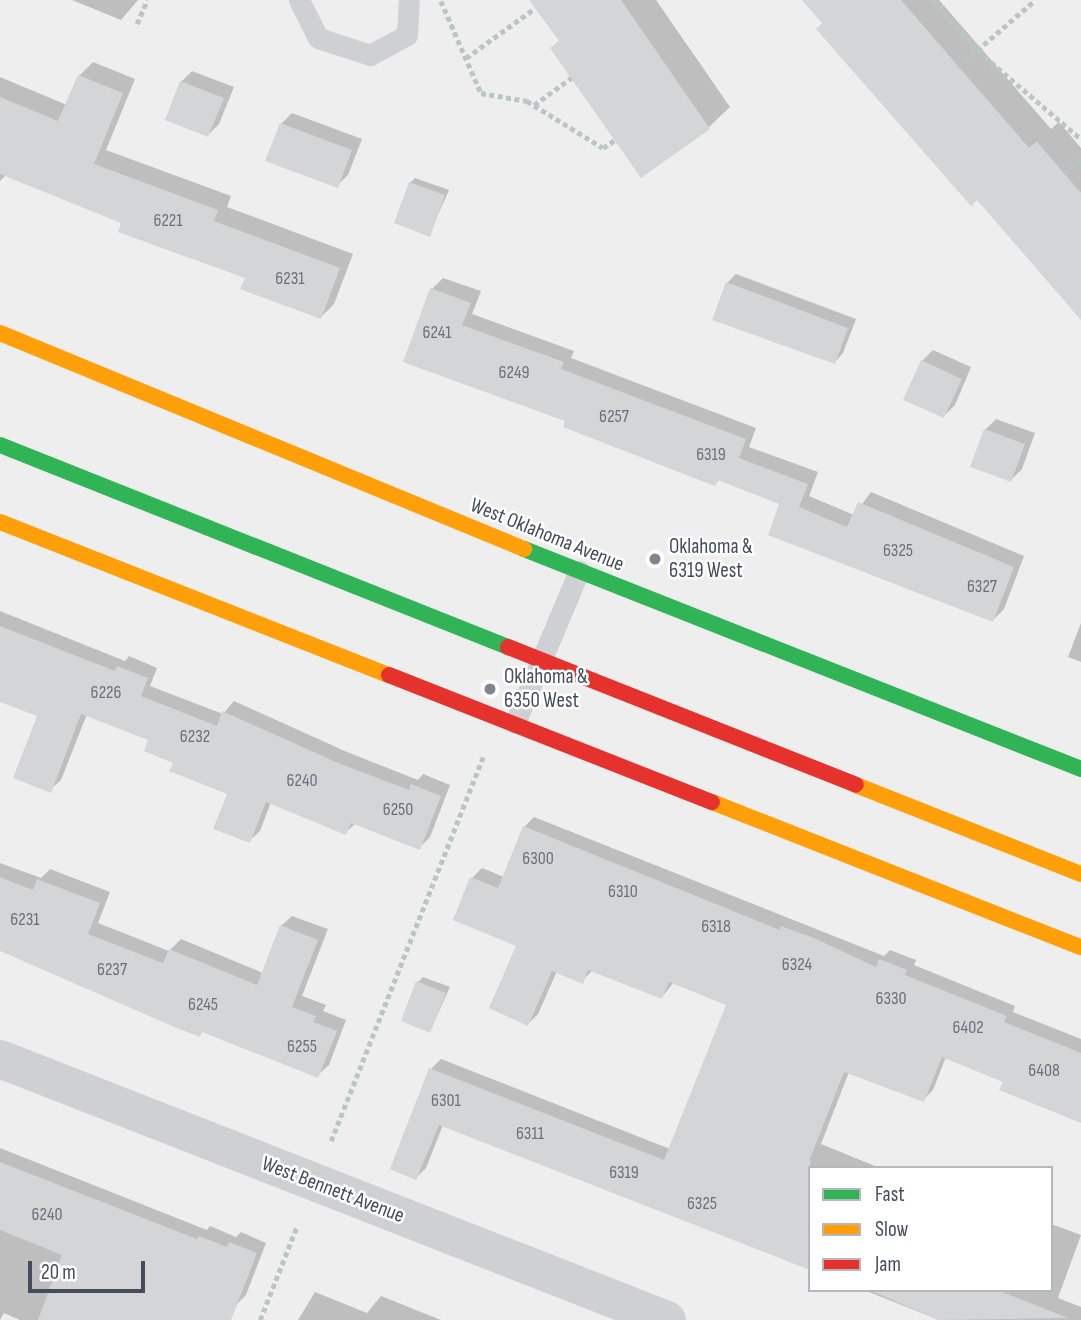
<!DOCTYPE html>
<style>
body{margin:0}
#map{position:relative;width:1081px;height:1320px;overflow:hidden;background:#efeeee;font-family:"Sofia Sans Condensed",sans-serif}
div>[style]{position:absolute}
.shadow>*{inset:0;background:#0003}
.building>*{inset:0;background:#d4d5d7}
.path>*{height:4.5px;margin-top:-2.25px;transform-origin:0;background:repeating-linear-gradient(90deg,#b9c6c4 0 5px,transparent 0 8.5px)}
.lane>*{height:21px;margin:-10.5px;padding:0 10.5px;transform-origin:10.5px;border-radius:10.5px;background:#cfd0d4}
.street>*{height:38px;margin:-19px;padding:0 19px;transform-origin:19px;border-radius:19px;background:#cfd0d4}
.fast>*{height:16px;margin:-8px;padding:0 8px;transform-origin:8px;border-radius:8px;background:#30b455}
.slow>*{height:16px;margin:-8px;padding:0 8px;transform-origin:8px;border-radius:8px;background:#ff9f0a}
.jam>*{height:16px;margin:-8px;padding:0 8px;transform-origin:8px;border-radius:8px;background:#e5322d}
.dots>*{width:19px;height:19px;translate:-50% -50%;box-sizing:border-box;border:4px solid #fff;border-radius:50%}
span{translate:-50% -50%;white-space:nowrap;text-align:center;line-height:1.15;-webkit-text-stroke:5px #fff;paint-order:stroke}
.number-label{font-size:18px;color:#6a707d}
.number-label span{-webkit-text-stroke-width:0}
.street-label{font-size:21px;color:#444c5c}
.poi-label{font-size:21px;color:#444c5c}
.left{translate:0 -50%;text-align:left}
.legend{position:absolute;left:808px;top:1166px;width:245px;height:126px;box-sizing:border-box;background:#fff;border:2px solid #b4b7be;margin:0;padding:9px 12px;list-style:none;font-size:21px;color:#444c5c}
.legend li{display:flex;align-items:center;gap:14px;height:35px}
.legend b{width:35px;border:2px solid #b4b7be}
.scale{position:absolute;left:28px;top:1261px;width:117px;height:32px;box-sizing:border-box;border:4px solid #444c5c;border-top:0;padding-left:9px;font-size:21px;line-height:24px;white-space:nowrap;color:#444c5c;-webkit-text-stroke:5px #fff;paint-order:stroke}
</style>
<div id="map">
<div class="shadow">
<div style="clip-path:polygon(72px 0,138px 0,121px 20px)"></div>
<div style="clip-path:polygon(533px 0,656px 0,730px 107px,709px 127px,641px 175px,552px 48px,560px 40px)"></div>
<div style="clip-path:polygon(804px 0,939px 0,1051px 129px,1059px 122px,1081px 148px,1081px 314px)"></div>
<div style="clip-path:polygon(93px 62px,135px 79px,106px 150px,231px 196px,227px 207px,353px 254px,334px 304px,321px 317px,247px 277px,123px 222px,6px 175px,0 181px,0 77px,67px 105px,79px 76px)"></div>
<div style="clip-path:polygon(192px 71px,234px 87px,219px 124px,208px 135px,181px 82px)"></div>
<div style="clip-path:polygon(292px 113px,362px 139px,348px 175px,337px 186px,281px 124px)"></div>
<div style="clip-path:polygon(415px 178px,449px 190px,429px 235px,410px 183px)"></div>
<div style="clip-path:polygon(736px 274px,856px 319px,843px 353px,835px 362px,727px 283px)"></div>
<div style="clip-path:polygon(443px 278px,481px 291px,472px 314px,574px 351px,571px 358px,756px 428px,749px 447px,818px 472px,809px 496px,854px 515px,871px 492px,1024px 556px,1004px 609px,993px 620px,781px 503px,720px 479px,715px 484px,567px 420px,405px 361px,432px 289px)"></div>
<div style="clip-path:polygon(933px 350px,971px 367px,955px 405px,944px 416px,922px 361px)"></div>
<div style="clip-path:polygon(996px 419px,1035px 433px,1022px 469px,1011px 480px,985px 430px)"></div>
<div style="clip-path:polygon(0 611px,125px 661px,129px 656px,157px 668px,150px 686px,223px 714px,234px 701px,347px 752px,418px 780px,423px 774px,450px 785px,430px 837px,419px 848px,356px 823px,345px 833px,271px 802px,260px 831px,249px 841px,229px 793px,175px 762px,150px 739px,87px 714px,61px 780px,50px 790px,39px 715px,0 700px)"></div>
<div style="clip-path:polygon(1081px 623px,1081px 662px,1068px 657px)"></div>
<div style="clip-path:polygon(534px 817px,884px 956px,890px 950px,916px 960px,914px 965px,1015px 1006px,1013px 1012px,1081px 1039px,1081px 1121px,1005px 1081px,946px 1057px,933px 1090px,923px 1100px,849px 1072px,821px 1144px,880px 1168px,810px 1168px,810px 1269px,443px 1125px,426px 1168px,416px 1178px,431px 1069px,441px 1059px,670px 1149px,728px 1004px,674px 982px,662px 997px,593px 970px,582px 981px,557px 971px,538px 1014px,528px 1024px,518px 945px,455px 920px,472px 878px,482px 868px,504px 877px,524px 827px)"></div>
<div style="clip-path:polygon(0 863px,41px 878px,50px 869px,110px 892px,98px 923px,169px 951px,181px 939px,263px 973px,281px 926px,292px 916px,328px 929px,302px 996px,326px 1005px,323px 1011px,346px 1020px,329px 1065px,318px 1075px,0 949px)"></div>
<div style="clip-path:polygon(423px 977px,450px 987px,430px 1031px,418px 982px)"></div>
<div style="clip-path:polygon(0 1148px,207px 1230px,210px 1226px,236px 1237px,241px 1232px,266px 1243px,246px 1295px,236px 1305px,199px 1320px,20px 1320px,4px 1313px,0 1320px)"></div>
<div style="clip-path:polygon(1051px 1224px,1081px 1235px,1058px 1298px,1081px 1307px,1081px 1320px,939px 1320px,864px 1290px,1051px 1290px)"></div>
<div style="clip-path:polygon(315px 1292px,367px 1313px,381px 1296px,441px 1320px,298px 1320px)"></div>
</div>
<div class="building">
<div style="clip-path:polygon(529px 0,621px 0,710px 129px,641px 178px,550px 48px,559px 41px)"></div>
<div style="clip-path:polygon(802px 0,901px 0,1029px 148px,1037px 142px,1081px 193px,1081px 320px,977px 200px,971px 206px,816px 29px,822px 23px)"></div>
<div style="clip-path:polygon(78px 75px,123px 93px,94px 164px,218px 210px,214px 221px,340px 268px,321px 319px,240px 289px,245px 278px,118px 232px,121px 223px,0 174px,0 97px,58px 121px)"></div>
<div style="clip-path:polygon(180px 81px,224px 98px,208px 137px,165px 120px)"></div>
<div style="clip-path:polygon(280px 123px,352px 150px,338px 188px,265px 161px)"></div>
<div style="clip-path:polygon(409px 182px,445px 195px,430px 237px,394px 223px)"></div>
<div style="clip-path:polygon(726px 282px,848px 328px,835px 364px,712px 320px)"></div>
<div style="clip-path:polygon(430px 288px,471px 303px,462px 325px,564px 362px,561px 369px,746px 439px,739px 458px,808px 484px,799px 507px,847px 527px,858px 502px,1014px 567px,993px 622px,768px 535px,779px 504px,718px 480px,715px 486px,676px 471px,563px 427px,565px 421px,403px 362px)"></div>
<div style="clip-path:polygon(921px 360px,962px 379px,944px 418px,903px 400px)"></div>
<div style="clip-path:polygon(984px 429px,1025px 444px,1011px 482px,970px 467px)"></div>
<div style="clip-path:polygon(0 626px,115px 671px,117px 666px,148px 678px,141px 696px,217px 726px,222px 711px,336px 762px,409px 790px,411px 784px,441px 796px,420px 850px,351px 823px,346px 835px,266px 802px,250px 843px,213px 829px,227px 794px,169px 771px,173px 763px,144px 751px,148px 740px,81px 714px,51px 793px,13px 778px,37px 716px,0 702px)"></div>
<div style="clip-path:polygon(523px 826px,780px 930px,781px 926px,814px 938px,876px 967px,879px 959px,907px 970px,905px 975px,1007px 1016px,1004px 1022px,1081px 1053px,1081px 1123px,999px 1090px,1003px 1082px,942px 1057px,924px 1102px,844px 1072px,810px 1159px,810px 1270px,439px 1125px,416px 1180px,390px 1169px,429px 1068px,664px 1160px,726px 1005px,669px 982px,662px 999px,588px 970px,583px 984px,552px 971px,528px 1026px,489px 1008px,516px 946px,453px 920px,470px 877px,498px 888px)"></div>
<div style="clip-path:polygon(0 877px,33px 890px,37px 879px,100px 903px,88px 934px,163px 963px,169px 949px,257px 985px,280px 925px,318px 940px,292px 1007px,316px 1016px,313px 1022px,337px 1031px,318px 1078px,202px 1032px,200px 1037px,172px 1026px,0 951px)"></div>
<div style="clip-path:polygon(416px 981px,446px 993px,430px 1033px,401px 1021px)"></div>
<div style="clip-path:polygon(0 1162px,197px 1239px,199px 1236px,227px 1247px,229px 1242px,257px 1253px,231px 1320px,38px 1320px,62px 1255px,0 1230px)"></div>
<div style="clip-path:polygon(869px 1290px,997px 1290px,1068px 1318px,939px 1320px)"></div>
</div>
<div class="path">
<div style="left:933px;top:0;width:68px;rotate:48.6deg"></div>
<div style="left:978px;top:51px;width:135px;rotate:40.5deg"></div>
<div style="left:441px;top:1px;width:100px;rotate:66.5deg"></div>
<div style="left:481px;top:93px;width:47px;rotate:9.9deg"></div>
<div style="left:527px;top:101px;width:89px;rotate:31.7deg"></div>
<div style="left:603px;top:148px;width:14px;rotate:-34deg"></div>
<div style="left:137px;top:24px;width:26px;rotate:-67deg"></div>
<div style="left:466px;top:58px;width:85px;rotate:-35.9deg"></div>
<div style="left:958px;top:67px;width:102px;rotate:-41deg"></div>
<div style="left:534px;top:105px;width:46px;rotate:-36.1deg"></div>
<div style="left:1064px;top:173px;width:23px;rotate:-41deg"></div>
<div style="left:331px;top:1141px;width:413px;rotate:-68.4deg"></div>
<div style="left:260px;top:1320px;width:101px;rotate:-68.5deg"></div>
</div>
<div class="lane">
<div style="left:299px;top:0;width:42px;rotate:63.4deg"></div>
<div style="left:318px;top:38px;width:55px;rotate:18.1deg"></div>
<div style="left:370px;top:55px;width:42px;rotate:-28.4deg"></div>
<div style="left:407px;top:35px;width:35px;rotate:-87deg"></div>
<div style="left:515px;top:723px;width:165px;rotate:-67.2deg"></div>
</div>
<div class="street">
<div style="left:0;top:1059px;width:716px;rotate:21.37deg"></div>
</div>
<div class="fast">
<div style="left:0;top:445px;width:547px;rotate:21.68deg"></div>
<div style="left:524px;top:549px;width:599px;rotate:21.55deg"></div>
</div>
<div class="slow">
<div style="left:0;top:333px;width:567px;rotate:22.4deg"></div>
<div style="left:0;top:522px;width:418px;rotate:21.5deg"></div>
<div style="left:856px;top:785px;width:242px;rotate:21.6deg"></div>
<div style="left:712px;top:802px;width:396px;rotate:21.5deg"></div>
</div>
<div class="jam">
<div style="left:508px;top:647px;width:374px;rotate:21.6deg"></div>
<div style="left:389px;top:675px;width:347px;rotate:21.5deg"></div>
</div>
<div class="dots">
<div style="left:655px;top:559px;background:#80858f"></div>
<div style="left:490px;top:689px;background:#80858f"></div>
</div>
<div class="number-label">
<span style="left:168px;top:221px">6221</span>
<span style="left:290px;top:279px">6231</span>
<span style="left:437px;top:333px">6241</span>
<span style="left:514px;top:373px">6249</span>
<span style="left:614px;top:417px">6257</span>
<span style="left:711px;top:455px">6319</span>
<span style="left:898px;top:551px">6325</span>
<span style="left:982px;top:587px">6327</span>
<span style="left:106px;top:693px">6226</span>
<span style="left:195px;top:737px">6232</span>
<span style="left:302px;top:781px">6240</span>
<span style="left:398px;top:810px">6250</span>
<span style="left:538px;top:859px">6300</span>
<span style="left:623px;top:892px">6310</span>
<span style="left:25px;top:920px">6231</span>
<span style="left:716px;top:927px">6318</span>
<span style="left:797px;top:965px">6324</span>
<span style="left:112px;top:970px">6237</span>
<span style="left:891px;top:999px">6330</span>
<span style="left:203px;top:1005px">6245</span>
<span style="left:968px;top:1028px">6402</span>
<span style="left:302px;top:1047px">6255</span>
<span style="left:1044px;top:1071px">6408</span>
<span style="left:446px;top:1101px">6301</span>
<span style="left:530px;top:1134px">6311</span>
<span style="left:624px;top:1173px">6319</span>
<span style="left:702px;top:1204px">6325</span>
<span style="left:47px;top:1215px">6240</span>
</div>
<div class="street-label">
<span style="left:547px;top:535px;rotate:22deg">West Oklahoma Avenue</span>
<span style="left:333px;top:1190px;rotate:21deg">West Bennett Avenue</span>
</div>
<div class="poi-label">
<span class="left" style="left:669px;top:559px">Oklahoma &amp;<br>6319 West</span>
<span class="left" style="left:504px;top:689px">Oklahoma &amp;<br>6350 West</span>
</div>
<ul class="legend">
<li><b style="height:9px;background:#30b455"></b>Fast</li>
<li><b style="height:9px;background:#ff9f0a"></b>Slow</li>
<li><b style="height:9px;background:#e5322d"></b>Jam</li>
</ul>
<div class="scale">20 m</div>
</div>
